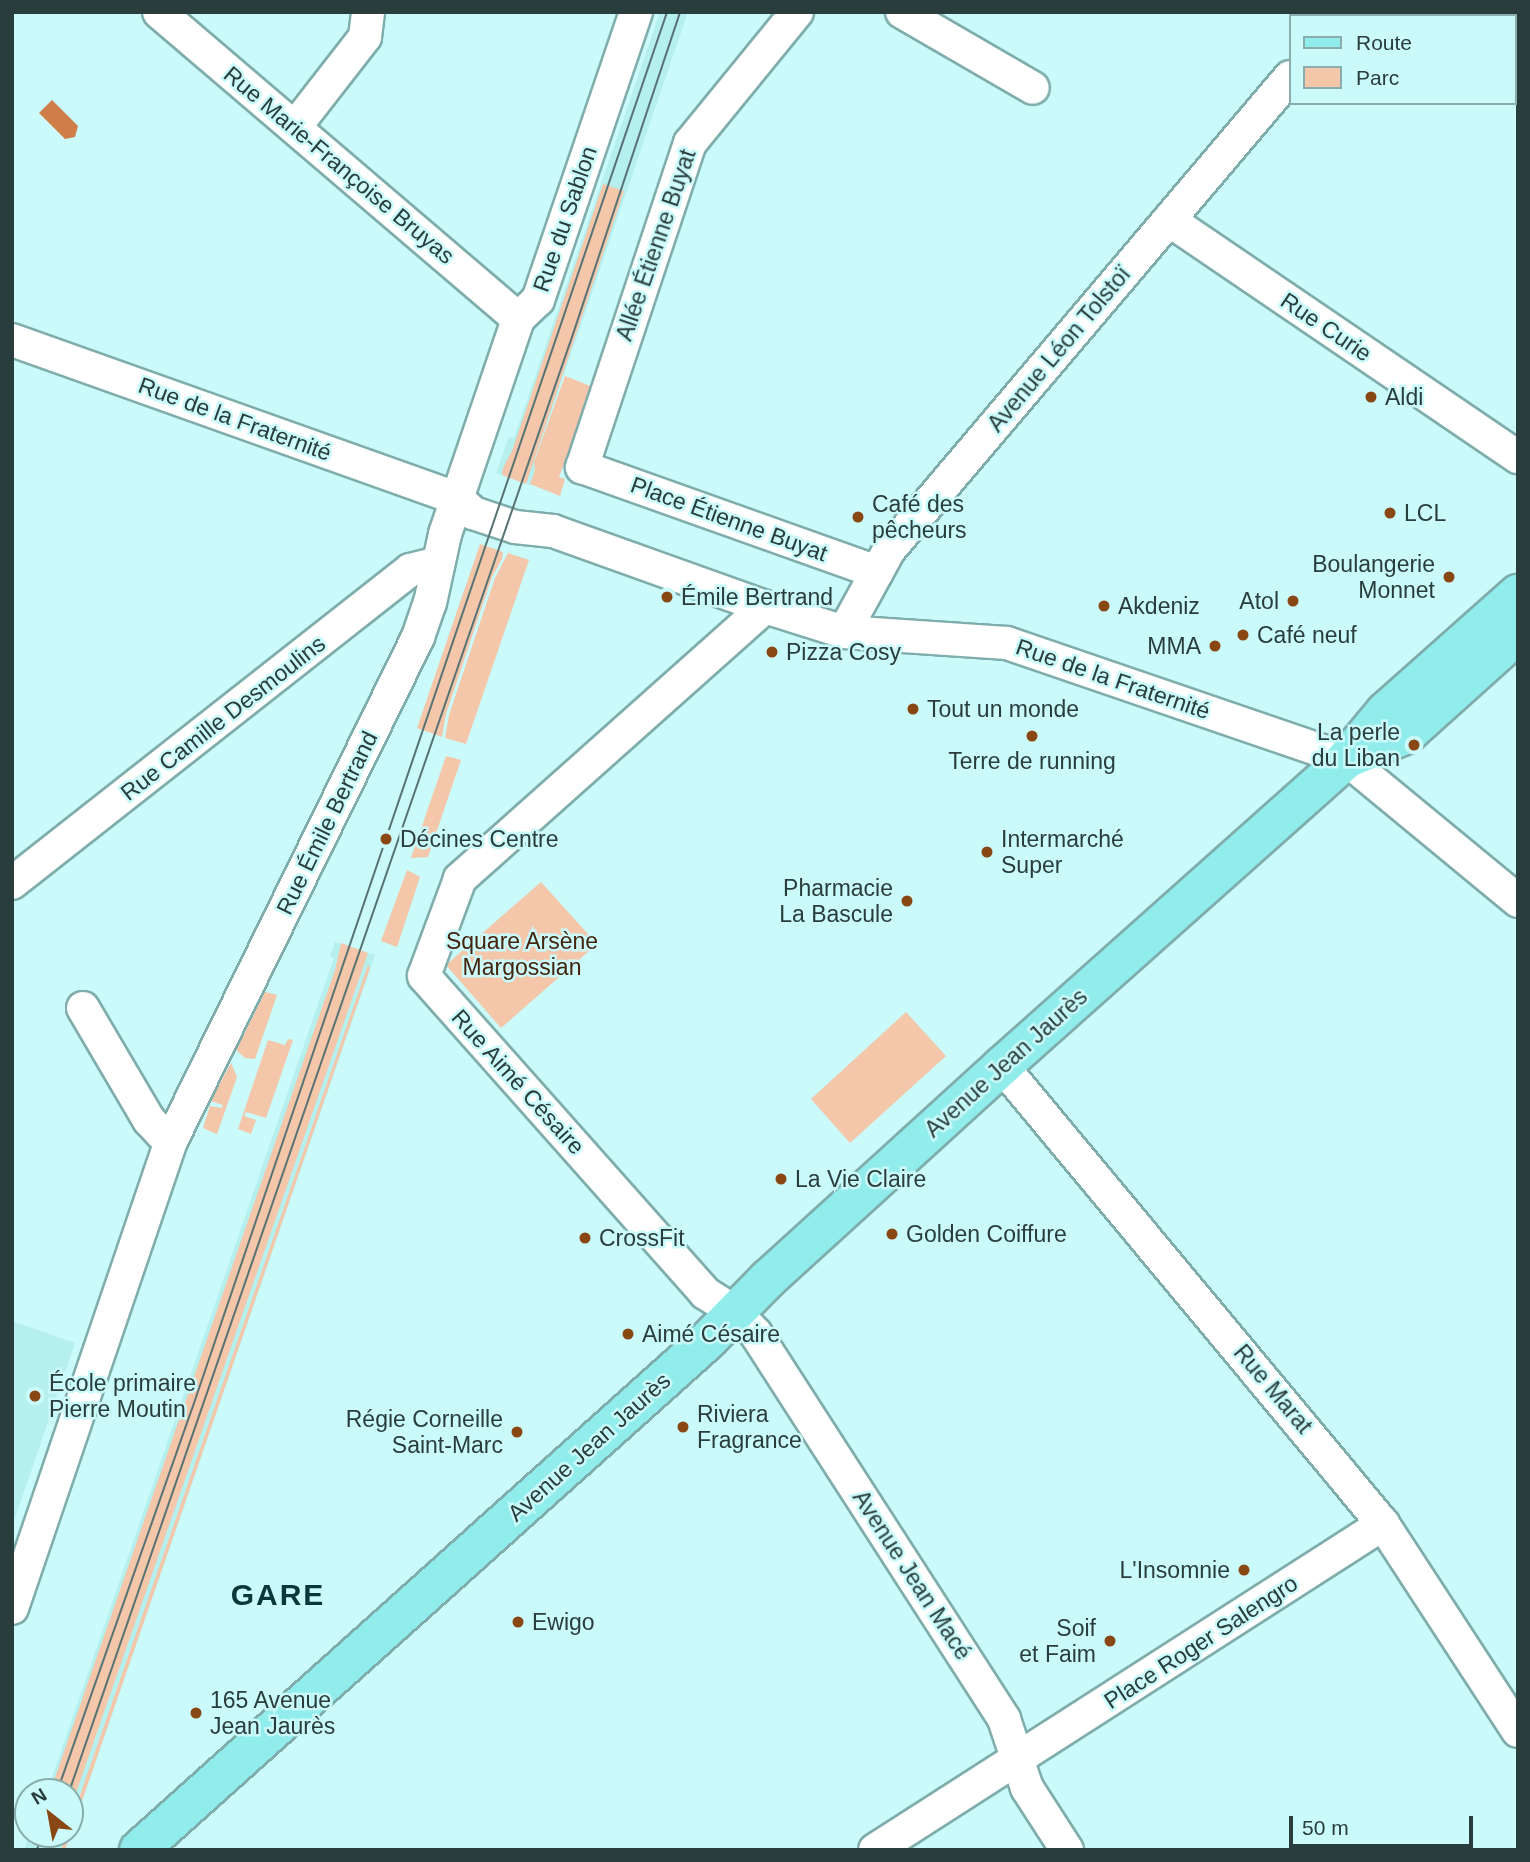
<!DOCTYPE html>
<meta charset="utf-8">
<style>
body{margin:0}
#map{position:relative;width:1530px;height:1862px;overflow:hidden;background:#cafafa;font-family:Helvetica,sans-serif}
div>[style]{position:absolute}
.built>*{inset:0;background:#b5efee}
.green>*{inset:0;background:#f4c6aa}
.water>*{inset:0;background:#cf7e47}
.roads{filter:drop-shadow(2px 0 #7fadac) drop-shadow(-2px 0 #7fadac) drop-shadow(0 2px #7fadac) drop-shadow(0 -2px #7fadac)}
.minor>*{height:32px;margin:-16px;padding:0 16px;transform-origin:16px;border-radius:16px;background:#fff}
.major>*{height:38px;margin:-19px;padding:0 19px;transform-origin:19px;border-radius:19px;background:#91ecec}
.tram>*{height:2px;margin:-1px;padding:0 1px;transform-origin:1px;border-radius:1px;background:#587373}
.dots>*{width:19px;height:19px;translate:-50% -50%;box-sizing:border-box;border:4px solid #cafafa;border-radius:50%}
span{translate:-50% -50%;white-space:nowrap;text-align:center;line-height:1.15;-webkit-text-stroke:5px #cafafa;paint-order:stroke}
.street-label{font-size:23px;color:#2a3d3d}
.poi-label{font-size:23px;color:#2a3d3d}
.left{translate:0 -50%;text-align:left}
.right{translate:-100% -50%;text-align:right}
.park-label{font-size:23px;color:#45240d}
.district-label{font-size:30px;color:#083939;font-weight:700;letter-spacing:2px}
.frame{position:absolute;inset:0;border:14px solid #2a3d3d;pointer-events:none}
.legend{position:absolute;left:1289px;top:14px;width:228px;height:91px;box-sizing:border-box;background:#cafafa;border:2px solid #8aaeae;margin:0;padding:9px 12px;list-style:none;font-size:21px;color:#2a3d3d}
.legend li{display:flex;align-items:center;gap:14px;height:35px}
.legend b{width:35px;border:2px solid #8aaeae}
.north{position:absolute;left:14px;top:1778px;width:70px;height:70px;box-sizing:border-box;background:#cafafa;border:2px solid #8aaeae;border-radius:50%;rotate:329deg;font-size:19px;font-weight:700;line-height:28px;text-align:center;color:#2a3d3d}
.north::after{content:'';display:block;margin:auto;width:24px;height:32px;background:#894714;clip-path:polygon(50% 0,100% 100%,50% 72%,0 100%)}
.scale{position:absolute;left:1289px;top:1816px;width:184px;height:32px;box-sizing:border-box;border:4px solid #2a3d3d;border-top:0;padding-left:9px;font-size:21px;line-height:24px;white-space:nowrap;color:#2a3d3d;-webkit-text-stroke:5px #cafafa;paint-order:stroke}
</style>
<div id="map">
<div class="built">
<div style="clip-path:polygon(660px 12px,688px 12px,534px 462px,535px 470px,530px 485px,496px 473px,509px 437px,514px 438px)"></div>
<div style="clip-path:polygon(335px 942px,375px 955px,65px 1850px,24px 1850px,29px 1836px,33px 1834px,70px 1834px,70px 1792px,47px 1792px,334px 958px,330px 956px)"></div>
<div style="clip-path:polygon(12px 1321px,75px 1343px,12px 1527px)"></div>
</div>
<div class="green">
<div style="clip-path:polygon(603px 184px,624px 191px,526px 484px,502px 475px,503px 468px,512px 451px)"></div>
<div style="clip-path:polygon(565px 376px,598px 389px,596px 395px,589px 393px,577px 428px,584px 431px,580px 440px,574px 438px,559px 477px,565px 479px,560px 496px,530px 484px,535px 470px,534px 462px)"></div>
<div style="clip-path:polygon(480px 544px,503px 552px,502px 559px,492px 577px,446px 714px,442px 737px,417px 728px)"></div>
<div style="clip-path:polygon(508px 553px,529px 560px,466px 744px,445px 738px,449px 715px,495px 578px)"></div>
<div style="clip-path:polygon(446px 756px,461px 760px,428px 857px,411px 858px)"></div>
<div style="clip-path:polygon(407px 870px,420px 877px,397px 947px,381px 941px)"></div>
<div style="clip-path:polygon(541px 882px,597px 944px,501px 1028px,446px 965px)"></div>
<div style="clip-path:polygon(341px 943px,368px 953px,70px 1810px,70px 1792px,50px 1792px,335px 970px)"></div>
<div style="clip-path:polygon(368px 965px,370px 968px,65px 1850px,61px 1850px,67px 1834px,70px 1834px,70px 1824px)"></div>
<div style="clip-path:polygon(265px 992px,277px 995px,255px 1059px,245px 1058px,236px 1050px)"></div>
<div style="clip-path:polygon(906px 1012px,946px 1056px,850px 1143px,811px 1099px)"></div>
<div style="clip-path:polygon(288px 1039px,293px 1040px,266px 1118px,246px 1112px,244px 1116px,256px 1120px,251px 1134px,238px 1129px,268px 1040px,285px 1045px)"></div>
<div style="clip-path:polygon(231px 1063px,237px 1077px,217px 1134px,203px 1128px,210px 1106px,222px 1108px,223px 1105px,210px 1101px)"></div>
</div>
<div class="water">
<div style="clip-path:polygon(52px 100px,78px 126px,75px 137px,65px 139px,39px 113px)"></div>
</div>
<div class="roads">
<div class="minor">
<div style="left:159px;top:12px;width:472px;rotate:40.5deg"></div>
<div style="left:797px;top:12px;width:169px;rotate:129.2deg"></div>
<div style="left:690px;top:143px;width:342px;rotate:108.4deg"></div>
<div style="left:582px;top:467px;width:313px;rotate:19.6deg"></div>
<div style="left:902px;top:12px;width:151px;rotate:30.1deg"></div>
<div style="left:1342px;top:16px;width:5px;rotate:-53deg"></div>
<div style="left:295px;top:127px;width:114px;rotate:-52.1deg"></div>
<div style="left:365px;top:37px;width:25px;rotate:-83deg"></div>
<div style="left:1169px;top:220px;width:422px;rotate:34.2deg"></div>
<div style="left:12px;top:340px;width:473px;rotate:19.6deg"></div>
<div style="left:458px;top:499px;width:21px;rotate:43deg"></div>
<div style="left:473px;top:513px;width:44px;rotate:18.4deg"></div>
<div style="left:515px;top:527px;width:38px;rotate:6deg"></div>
<div style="left:553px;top:531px;width:225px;rotate:19.7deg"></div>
<div style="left:765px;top:607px;width:83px;rotate:17.6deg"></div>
<div style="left:844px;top:632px;width:163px;rotate:3.9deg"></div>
<div style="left:1007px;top:643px;width:358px;rotate:18.9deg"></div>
<div style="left:1346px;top:759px;width:223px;rotate:39.5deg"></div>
<div style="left:765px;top:607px;width:409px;rotate:138.3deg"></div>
<div style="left:460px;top:879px;width:103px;rotate:110.4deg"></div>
<div style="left:424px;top:976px;width:424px;rotate:48.4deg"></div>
<div style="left:705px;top:1293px;width:36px;rotate:32deg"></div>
<div style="left:735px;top:1312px;width:30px;rotate:46deg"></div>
<div style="left:756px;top:1334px;width:458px;rotate:57.2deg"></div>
<div style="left:1004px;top:1719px;width:73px;rotate:71.6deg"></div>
<div style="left:1027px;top:1788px;width:74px;rotate:57.2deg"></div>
<div style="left:844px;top:632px;width:94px;rotate:-61.2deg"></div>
<div style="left:889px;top:550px;width:620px;rotate:-49.71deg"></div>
<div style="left:12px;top:883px;width:506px;rotate:-38.18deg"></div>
<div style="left:410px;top:570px;width:29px;rotate:-14deg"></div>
<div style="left:83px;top:1008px;width:130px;rotate:59.5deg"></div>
<div style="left:149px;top:1120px;width:19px;rotate:47deg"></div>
<div style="left:162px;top:1134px;width:11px;rotate:27deg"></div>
<div style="left:1002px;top:1066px;width:596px;rotate:50.24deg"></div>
<div style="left:1383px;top:1524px;width:247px;rotate:56.9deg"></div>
<div style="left:12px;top:1608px;width:496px;rotate:-71.2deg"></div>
<div style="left:172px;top:1139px;width:559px;rotate:-63.89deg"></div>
<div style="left:418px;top:637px;width:36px;rotate:-71deg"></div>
<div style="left:430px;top:603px;width:71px;rotate:-77.7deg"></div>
<div style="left:445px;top:534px;width:227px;rotate:-71.2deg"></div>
<div style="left:518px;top:319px;width:28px;rotate:-44deg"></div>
<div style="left:538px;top:300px;width:304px;rotate:-71.2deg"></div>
<div style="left:875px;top:1850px;width:604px;rotate:-32.69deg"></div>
</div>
<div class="major">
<div style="left:1351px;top:757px;width:61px;rotate:-22.3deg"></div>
<div style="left:1407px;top:734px;width:149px;rotate:-42deg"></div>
<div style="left:139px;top:1850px;width:764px;rotate:-41.87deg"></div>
<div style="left:708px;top:1340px;width:86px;rotate:-45.5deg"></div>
<div style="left:768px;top:1279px;width:316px;rotate:-42.3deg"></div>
<div style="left:1002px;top:1066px;width:461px;rotate:-41.7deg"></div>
<div style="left:1346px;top:759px;width:61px;rotate:-50.3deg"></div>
<div style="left:1385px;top:712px;width:178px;rotate:-41.6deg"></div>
</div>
</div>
<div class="tram">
<div style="left:57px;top:1792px;width:406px;rotate:-70.6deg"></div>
<div style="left:192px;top:1409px;width:1476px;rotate:-71.22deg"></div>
<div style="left:69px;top:1792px;width:1533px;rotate:-70.93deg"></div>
<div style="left:570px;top:343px;width:349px;rotate:-71.6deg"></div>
<div style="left:37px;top:1850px;width:17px;rotate:-73deg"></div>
<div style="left:49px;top:1850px;width:17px;rotate:-73deg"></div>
</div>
<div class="dots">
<div style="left:1371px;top:397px;background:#894714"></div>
<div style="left:1390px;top:513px;background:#894714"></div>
<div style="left:858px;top:517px;background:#894714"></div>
<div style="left:1449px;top:577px;background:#894714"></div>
<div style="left:667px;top:597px;background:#894714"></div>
<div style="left:1293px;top:601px;background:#894714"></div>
<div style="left:1104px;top:606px;background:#894714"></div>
<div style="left:1243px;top:635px;background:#894714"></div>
<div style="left:1215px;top:646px;background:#894714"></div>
<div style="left:772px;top:652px;background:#894714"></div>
<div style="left:913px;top:709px;background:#894714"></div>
<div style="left:1032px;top:736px;background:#894714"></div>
<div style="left:1414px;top:745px;background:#894714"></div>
<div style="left:386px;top:839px;background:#894714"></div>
<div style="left:987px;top:852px;background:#894714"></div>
<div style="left:907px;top:901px;background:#894714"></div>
<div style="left:781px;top:1179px;background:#894714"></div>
<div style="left:892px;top:1234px;background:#894714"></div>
<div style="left:585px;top:1238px;background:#894714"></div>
<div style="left:628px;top:1334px;background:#894714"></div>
<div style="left:35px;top:1396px;background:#894714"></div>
<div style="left:683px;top:1427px;background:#894714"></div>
<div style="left:517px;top:1432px;background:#894714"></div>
<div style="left:1244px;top:1570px;background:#894714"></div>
<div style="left:518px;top:1622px;background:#894714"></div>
<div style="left:1110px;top:1641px;background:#894714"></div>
<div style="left:196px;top:1713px;background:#894714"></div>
</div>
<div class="street-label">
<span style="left:339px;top:165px;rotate:40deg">Rue Marie-Françoise Bruyas</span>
<span style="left:565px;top:219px;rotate:-71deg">Rue du Sablon</span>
<span style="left:656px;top:245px;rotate:-71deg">Allée Étienne Buyat</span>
<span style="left:1326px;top:327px;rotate:34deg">Rue Curie</span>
<span style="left:1059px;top:349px;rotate:-50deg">Avenue Léon Tolstoï</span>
<span style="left:235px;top:419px;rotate:20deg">Rue de la Fraternité</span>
<span style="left:729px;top:519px;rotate:20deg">Place Étienne Buyat</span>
<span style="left:1113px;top:679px;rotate:19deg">Rue de la Fraternité</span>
<span style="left:223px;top:718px;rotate:-38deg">Rue Camille Desmoulins</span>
<span style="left:327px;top:823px;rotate:-64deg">Rue Émile Bertrand</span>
<span style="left:1006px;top:1063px;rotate:-42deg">Avenue Jean Jaurès</span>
<span style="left:518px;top:1082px;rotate:48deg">Rue Aimé Césaire</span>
<span style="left:1273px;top:1389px;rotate:50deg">Rue Marat</span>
<span style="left:589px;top:1447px;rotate:-42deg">Avenue Jean Jaurès</span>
<span style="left:912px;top:1575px;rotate:57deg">Avenue Jean Macé</span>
<span style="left:1201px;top:1642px;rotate:-33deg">Place Roger Salengro</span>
</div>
<div class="poi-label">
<span class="left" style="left:1385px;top:397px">Aldi</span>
<span class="left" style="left:872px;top:517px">Café des<br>pêcheurs</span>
<span class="left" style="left:1404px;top:513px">LCL</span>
<span class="right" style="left:1435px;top:577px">Boulangerie<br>Monnet</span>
<span class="left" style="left:681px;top:597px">Émile Bertrand</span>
<span class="right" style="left:1279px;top:601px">Atol</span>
<span class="left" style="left:1118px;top:606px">Akdeniz</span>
<span class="left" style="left:1257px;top:635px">Café neuf</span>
<span class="right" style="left:1201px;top:646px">MMA</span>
<span class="left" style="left:786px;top:652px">Pizza Cosy</span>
<span class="left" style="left:927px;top:709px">Tout un monde</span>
<span class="right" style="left:1400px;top:745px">La perle<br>du Liban</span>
<span style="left:1032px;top:761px">Terre de running</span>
<span class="left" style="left:400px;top:839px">Décines Centre</span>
<span class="left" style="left:1001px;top:852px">Intermarché<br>Super</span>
<span class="right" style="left:893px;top:901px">Pharmacie<br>La Bascule</span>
<span class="left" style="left:795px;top:1179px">La Vie Claire</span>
<span class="left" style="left:906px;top:1234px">Golden Coiffure</span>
<span class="left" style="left:599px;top:1238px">CrossFit</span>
<span class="left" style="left:642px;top:1334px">Aimé Césaire</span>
<span class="left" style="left:49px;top:1396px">École primaire<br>Pierre Moutin</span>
<span class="left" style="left:697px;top:1427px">Riviera<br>Fragrance</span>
<span class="right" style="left:503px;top:1432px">Régie Corneille<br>Saint-Marc</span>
<span class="right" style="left:1230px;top:1570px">L'Insomnie</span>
<span class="left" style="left:532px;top:1622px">Ewigo</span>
<span class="right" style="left:1096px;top:1641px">Soif<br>et Faim</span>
<span class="left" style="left:210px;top:1713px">165 Avenue<br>Jean Jaurès</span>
</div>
<div class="park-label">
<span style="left:522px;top:954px">Square Arsène<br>Margossian</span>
</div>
<div class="district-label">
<span style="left:278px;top:1595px">GARE</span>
</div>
<div class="frame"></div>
<ul class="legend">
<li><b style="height:9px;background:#91ecec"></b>Route</li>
<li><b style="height:19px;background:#f4c6aa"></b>Parc</li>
</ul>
<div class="north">N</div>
<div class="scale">50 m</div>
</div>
